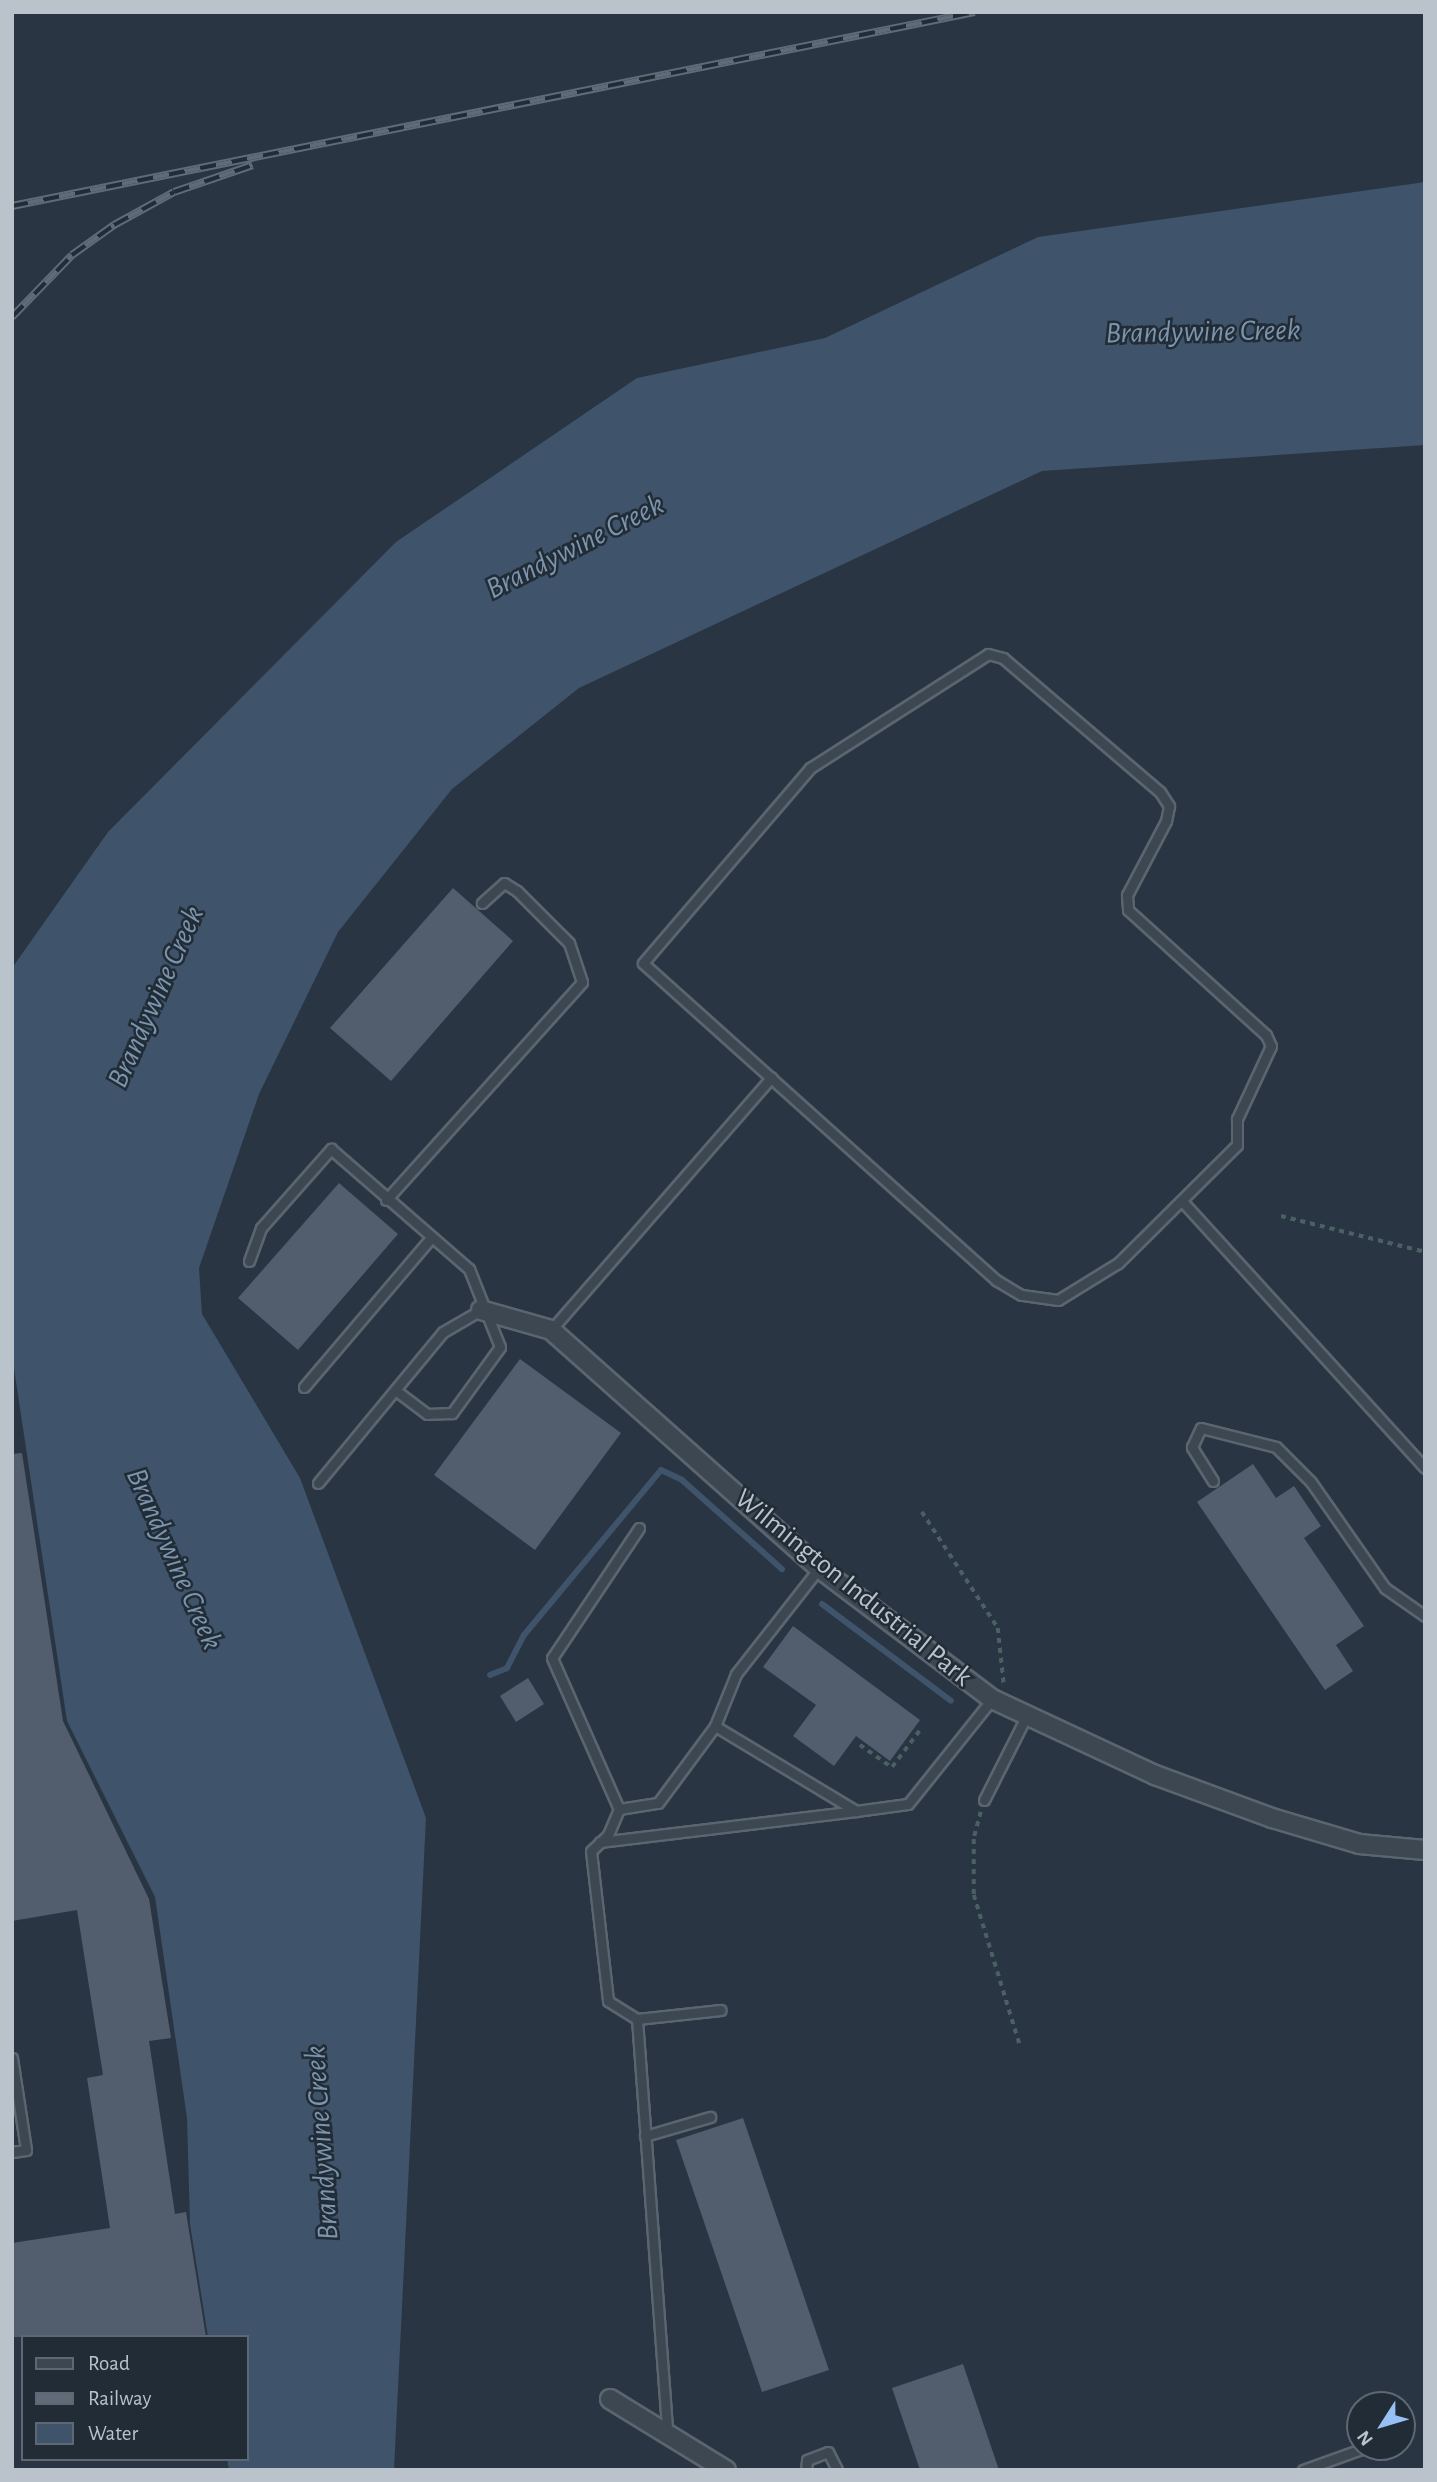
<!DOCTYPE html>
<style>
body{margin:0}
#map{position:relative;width:1437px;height:2482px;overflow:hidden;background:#293542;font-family:"Alegreya Sans",sans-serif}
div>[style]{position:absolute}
.water>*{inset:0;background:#3f536a}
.stream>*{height:6px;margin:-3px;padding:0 3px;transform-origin:3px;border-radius:3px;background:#3f536a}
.building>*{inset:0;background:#525e6d}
.path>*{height:3.5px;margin-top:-1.75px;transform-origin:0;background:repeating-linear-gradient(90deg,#4b6062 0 5px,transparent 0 10px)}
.roads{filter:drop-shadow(2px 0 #5b656f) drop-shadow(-2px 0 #5b656f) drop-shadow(0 2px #5b656f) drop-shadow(0 -2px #5b656f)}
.lane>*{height:9px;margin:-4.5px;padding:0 4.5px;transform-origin:4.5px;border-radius:4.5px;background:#3d4752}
.street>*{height:18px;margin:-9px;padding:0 9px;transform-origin:9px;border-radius:9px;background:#3d4752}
.rail>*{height:8px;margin-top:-4px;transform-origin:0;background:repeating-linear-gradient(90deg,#212c37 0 16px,#5f6b78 0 32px);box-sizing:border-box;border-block:2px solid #5f6b78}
span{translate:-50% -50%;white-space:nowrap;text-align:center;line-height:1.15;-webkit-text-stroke:5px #212c37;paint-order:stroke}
.street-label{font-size:28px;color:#bac2cc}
.water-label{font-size:30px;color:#7c94ac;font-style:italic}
.frame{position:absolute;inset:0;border:14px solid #bac2cc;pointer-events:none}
.legend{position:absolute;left:21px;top:2335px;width:228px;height:126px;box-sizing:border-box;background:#212c37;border:2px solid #5e6873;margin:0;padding:9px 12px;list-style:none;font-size:21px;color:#bac2cc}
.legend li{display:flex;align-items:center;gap:14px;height:35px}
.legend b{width:35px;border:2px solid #5e6873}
.north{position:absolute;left:1346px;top:2391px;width:70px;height:70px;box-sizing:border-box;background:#212c37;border:2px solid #5e6873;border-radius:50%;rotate:233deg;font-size:19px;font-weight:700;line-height:28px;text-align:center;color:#bac2cc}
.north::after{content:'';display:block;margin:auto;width:24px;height:32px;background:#97c0f4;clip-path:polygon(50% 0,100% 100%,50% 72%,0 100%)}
</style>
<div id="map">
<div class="water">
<div style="clip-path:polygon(1425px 182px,1425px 445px,1042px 471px,579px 688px,452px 789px,338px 932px,259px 1094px,199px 1268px,202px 1314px,300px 1478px,426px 1818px,394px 2470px,229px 2470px,227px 2459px,247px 2459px,247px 2337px,208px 2337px,190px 2224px,187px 2118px,155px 1897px,67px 1721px,12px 1355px,12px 968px,108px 832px,396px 542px,637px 378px,825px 338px,1038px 237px)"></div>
</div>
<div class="stream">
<div style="left:822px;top:1604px;width:161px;rotate:36.9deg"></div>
<div style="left:490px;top:1675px;width:18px;rotate:-22deg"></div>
<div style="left:507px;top:1668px;width:37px;rotate:-63deg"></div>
<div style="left:524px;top:1635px;width:214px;rotate:-50.3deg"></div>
<div style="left:661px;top:1470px;width:23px;rotate:25deg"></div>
<div style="left:682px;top:1480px;width:134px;rotate:41.7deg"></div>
</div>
<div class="building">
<div style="clip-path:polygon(453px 888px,513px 941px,391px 1081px,330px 1028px)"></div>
<div style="clip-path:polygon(339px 1183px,398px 1234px,298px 1350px,238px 1298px)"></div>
<div style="clip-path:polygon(520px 1359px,621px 1433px,535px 1550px,434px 1475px)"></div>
<div style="clip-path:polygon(22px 1453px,63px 1721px,149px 1899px,171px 2038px,149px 2041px,175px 2214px,186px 2212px,206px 2337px,12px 2337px,12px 2243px,110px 2228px,87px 2078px,103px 2075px,77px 1910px,12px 1921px,12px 1454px)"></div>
<div style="clip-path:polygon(1253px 1464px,1276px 1498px,1294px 1486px,1321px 1526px,1304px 1538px,1364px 1626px,1336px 1645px,1353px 1671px,1325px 1690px,1197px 1502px)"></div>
<div style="clip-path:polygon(793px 1626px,920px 1720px,890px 1761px,856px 1736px,834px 1766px,793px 1736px,816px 1705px,763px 1667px)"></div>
<div style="clip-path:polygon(528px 1678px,544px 1704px,516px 1722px,500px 1696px)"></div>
<div style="clip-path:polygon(743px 2118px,829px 2370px,762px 2392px,676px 2140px)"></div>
<div style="clip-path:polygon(963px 2364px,999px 2470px,920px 2470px,892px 2388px)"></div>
</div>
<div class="path">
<div style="left:1281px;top:1216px;width:148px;rotate:14deg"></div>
<div style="left:922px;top:1512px;width:139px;rotate:56.8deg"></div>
<div style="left:998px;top:1628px;width:57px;rotate:84deg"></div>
<div style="left:860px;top:1745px;width:39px;rotate:35deg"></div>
<div style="left:892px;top:1767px;width:46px;rotate:-52.9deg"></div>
<div style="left:981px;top:1812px;width:28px;rotate:105deg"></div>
<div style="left:974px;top:1839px;width:56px;rotate:90deg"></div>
<div style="left:974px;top:1895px;width:157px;rotate:73deg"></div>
</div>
<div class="roads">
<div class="lane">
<div style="left:988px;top:654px;width:16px;rotate:15deg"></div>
<div style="left:1003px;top:658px;width:206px;rotate:40.5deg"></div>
<div style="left:1160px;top:792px;width:17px;rotate:57deg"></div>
<div style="left:1169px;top:806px;width:15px;rotate:101deg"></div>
<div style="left:1166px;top:821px;width:84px;rotate:117.8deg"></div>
<div style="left:1127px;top:895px;width:15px;rotate:86deg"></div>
<div style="left:1128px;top:910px;width:186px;rotate:42.2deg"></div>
<div style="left:1266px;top:1035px;width:12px;rotate:66deg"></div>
<div style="left:1271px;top:1046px;width:81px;rotate:115deg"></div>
<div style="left:1237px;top:1119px;width:26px;rotate:90deg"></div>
<div style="left:1237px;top:1145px;width:168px;rotate:135.2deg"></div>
<div style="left:1118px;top:1263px;width:70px;rotate:148.3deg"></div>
<div style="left:1058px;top:1300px;width:37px;rotate:-172deg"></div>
<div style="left:1021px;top:1295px;width:29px;rotate:-149deg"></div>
<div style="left:996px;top:1280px;width:474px;rotate:-138.1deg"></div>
<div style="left:643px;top:963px;width:257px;rotate:-49.4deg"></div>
<div style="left:810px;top:768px;width:211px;rotate:-32.6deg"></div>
<div style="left:386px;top:1200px;width:293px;rotate:-48deg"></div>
<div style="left:582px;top:982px;width:41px;rotate:-108.4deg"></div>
<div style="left:569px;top:943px;width:74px;rotate:-135deg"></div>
<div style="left:517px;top:891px;width:15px;rotate:-148deg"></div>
<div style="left:504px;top:883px;width:30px;rotate:138deg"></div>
<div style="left:1182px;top:1201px;width:361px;rotate:47.7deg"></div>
<div style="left:249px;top:1261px;width:35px;rotate:-70deg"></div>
<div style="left:261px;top:1228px;width:106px;rotate:-48.5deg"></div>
<div style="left:331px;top:1149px;width:183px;rotate:41deg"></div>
<div style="left:469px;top:1269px;width:84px;rotate:68.3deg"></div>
<div style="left:500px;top:1347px;width:82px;rotate:126deg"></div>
<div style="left:452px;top:1413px;width:25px;rotate:178deg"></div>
<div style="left:427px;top:1414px;width:39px;rotate:-143deg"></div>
<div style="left:551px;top:1330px;width:335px;rotate:-48.9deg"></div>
<div style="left:304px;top:1387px;width:196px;rotate:-49.6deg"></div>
<div style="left:1213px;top:1481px;width:40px;rotate:-122deg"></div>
<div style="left:1192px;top:1447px;width:21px;rotate:-65deg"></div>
<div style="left:1201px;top:1428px;width:77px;rotate:14.2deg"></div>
<div style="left:1276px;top:1447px;width:49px;rotate:45deg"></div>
<div style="left:1311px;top:1482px;width:129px;rotate:55.1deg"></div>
<div style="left:1385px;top:1588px;width:49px;rotate:35deg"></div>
<div style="left:318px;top:1483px;width:196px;rotate:-50.4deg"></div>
<div style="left:443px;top:1332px;width:44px;rotate:-30.1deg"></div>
<div style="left:639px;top:1528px;width:156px;rotate:123.8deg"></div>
<div style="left:552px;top:1658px;width:165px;rotate:66.1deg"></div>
<div style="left:619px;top:1809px;width:39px;rotate:-9deg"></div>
<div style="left:658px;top:1803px;width:96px;rotate:-53.5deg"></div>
<div style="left:715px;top:1726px;width:56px;rotate:-68deg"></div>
<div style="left:736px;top:1674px;width:135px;rotate:-51.9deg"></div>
<div style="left:715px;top:1726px;width:165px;rotate:31.1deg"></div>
<div style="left:856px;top:1811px;width:52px;rotate:-7.7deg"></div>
<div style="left:908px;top:1804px;width:134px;rotate:-51.3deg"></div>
<div style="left:984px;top:1800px;width:93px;rotate:-63.2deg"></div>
<div style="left:619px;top:1809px;width:28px;rotate:113deg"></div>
<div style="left:608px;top:1835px;width:23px;rotate:137deg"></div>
<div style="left:591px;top:1851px;width:151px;rotate:83.5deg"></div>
<div style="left:608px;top:2001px;width:34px;rotate:32deg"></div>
<div style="left:637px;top:2019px;width:84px;rotate:-6.1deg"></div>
<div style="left:600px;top:1842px;width:258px;rotate:-6.9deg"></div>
<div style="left:637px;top:2019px;width:414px;rotate:85.8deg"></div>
<div style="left:12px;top:2058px;width:93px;rotate:81.3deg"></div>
<div style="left:26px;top:2150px;width:14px;rotate:172deg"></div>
<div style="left:645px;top:2136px;width:68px;rotate:-16.3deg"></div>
<div style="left:806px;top:2470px;width:10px;rotate:-84deg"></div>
<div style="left:807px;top:2460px;width:22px;rotate:-21deg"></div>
<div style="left:828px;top:2452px;width:20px;rotate:63deg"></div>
<div style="left:1303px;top:2470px;width:68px;rotate:-19.8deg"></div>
</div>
<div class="street">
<div style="left:481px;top:1310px;width:73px;rotate:15.9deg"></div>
<div style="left:551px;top:1330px;width:358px;rotate:41.6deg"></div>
<div style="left:819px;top:1568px;width:217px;rotate:37.1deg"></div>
<div style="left:992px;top:1699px;width:180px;rotate:25deg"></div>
<div style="left:1155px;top:1775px;width:125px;rotate:20.2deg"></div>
<div style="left:1272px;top:1818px;width:91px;rotate:16.6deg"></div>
<div style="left:1359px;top:1844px;width:66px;rotate:5.2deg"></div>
<div style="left:610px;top:2399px;width:136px;rotate:31.5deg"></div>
</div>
</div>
<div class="rail">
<div style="left:12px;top:206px;width:982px;rotate:-11.39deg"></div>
<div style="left:12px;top:317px;width:86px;rotate:-45.9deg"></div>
<div style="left:72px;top:255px;width:52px;rotate:-35.5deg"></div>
<div style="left:114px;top:225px;width:68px;rotate:-28.8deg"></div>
<div style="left:174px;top:192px;width:83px;rotate:-18.9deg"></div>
</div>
<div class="street-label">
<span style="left:853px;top:1588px;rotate:39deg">Wilmington Industrial Park</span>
</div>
<div class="water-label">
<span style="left:1203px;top:332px;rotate:-1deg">Brandywine Creek</span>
<span style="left:575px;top:547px;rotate:-27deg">Brandywine Creek</span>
<span style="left:156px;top:997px;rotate:-66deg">Brandywine Creek</span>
<span style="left:174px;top:1559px;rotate:66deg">Brandywine Creek</span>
<span style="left:322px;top:2143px;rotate:-94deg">Brandywine Creek</span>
</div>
<div class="frame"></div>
<ul class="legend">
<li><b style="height:9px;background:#3d4752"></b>Road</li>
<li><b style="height:9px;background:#5f6b78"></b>Railway</li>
<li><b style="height:19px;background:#3f536a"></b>Water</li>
</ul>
<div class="north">N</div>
</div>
